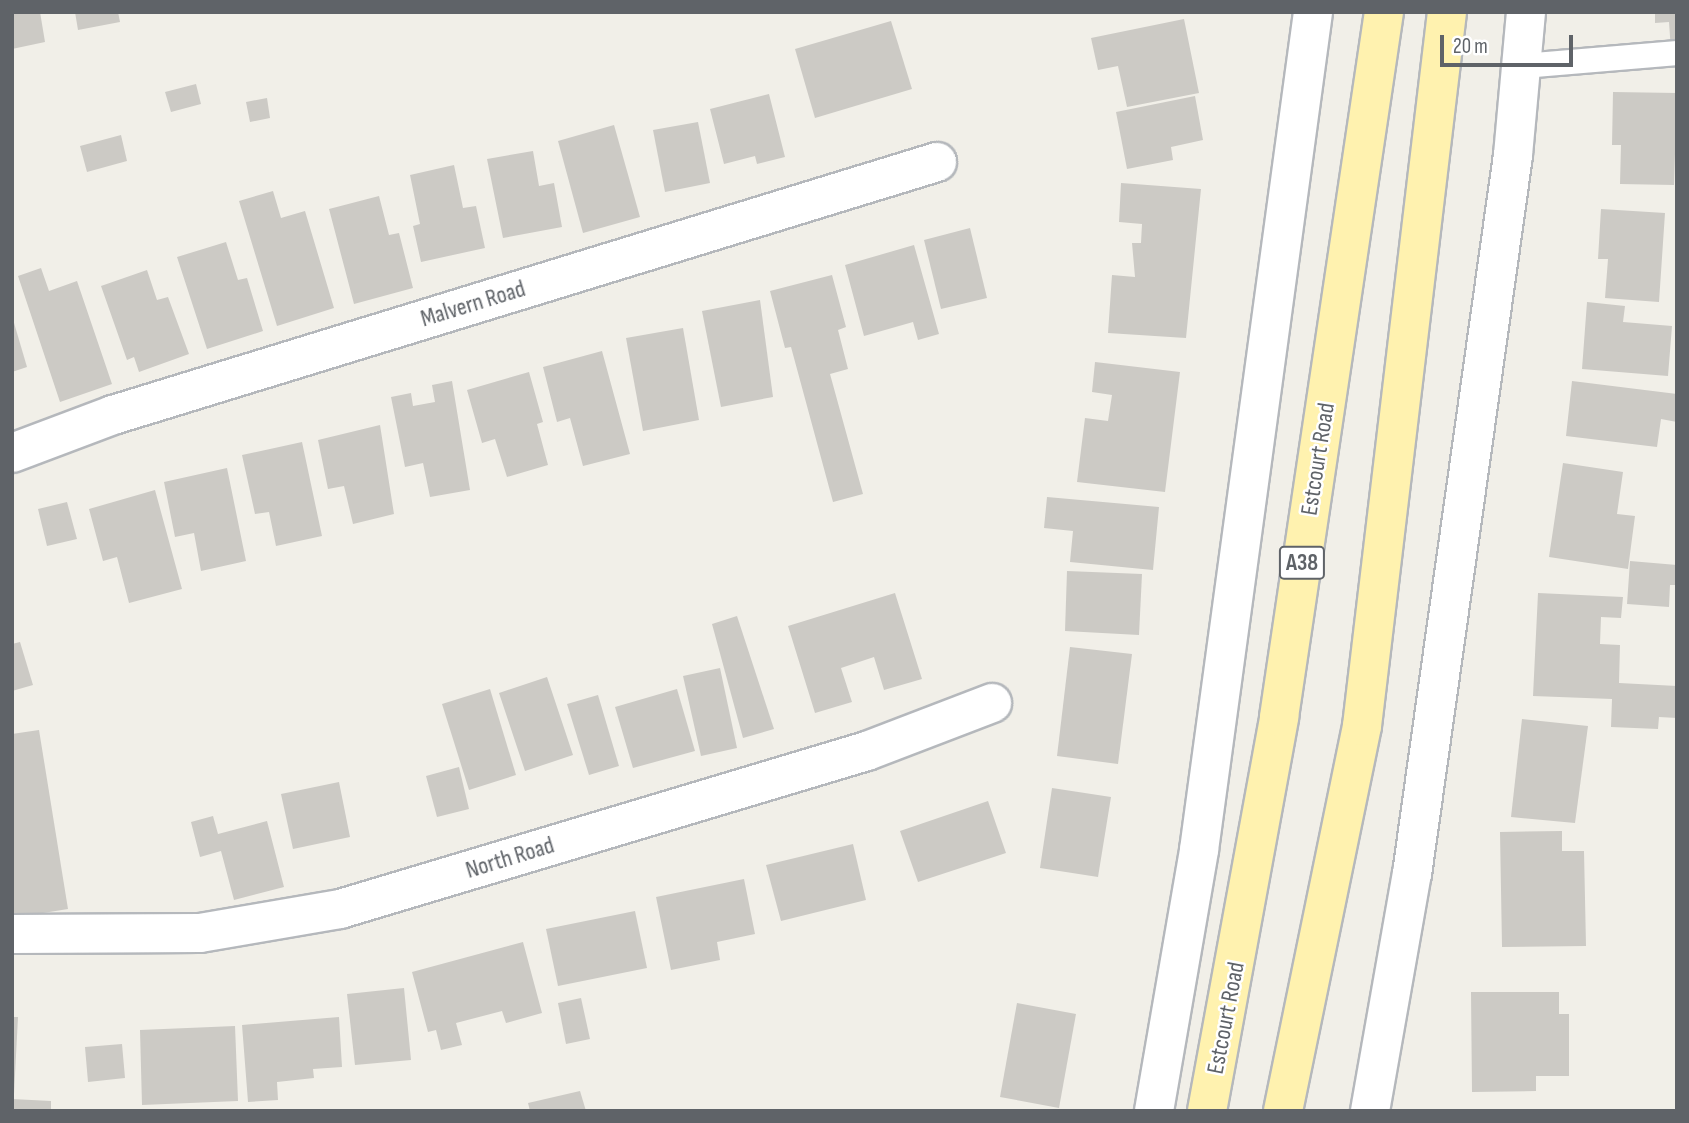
<!DOCTYPE html>
<style>
body{margin:0}
#map{position:relative;width:1689px;height:1123px;overflow:hidden;background:#f1efe8;font-family:"Sofia Sans Condensed",sans-serif}
div>[style]{position:absolute}
.building>*{inset:0;background:#cccac5}
.roads{filter:drop-shadow(2px 0 #b5b8bc) drop-shadow(-2px 0 #b5b8bc) drop-shadow(0 2px #b5b8bc) drop-shadow(0 -2px #b5b8bc)}
.lane>*{height:24px;margin:-12px;padding:0 12px;transform-origin:12px;border-radius:12px;background:#fff}
.street>*{height:38px;margin:-19px;padding:0 19px;transform-origin:19px;border-radius:19px;background:#fff}
.primary>*{height:38px;margin:-19px;padding:0 19px;transform-origin:19px;border-radius:19px;background:#fff2af}
span{translate:-50% -50%;white-space:nowrap;text-align:center;line-height:1.15;-webkit-text-stroke:5px #fff;paint-order:stroke}
.shield-label span{padding:2px 5px;background:#fff;border:2px solid;border-radius:5px;-webkit-text-stroke-width:0}
.shield-label{font-size:23px;color:#5f6368;font-weight:700}
.street-label{font-size:24px;color:#5f6368}
.frame{position:absolute;inset:0;border:14px solid #5f6368;pointer-events:none}
.scale{position:absolute;left:1440px;top:35px;width:133px;height:32px;box-sizing:border-box;border:4px solid #5f6368;border-top:0;padding-left:9px;font-size:21px;line-height:24px;white-space:nowrap;color:#5f6368;-webkit-text-stroke:5px #fff;paint-order:stroke}
</style>
<div id="map">
<div class="building">
<div style="clip-path:polygon(12px 12px,40px 12px,45px 42px,12px 49px)"></div>
<div style="clip-path:polygon(75px 12px,118px 12px,120px 22px,78px 30px)"></div>
<div style="clip-path:polygon(1655px 12px,1677px 12px,1677px 51px,1671px 51px,1669px 22px,1655px 23px)"></div>
<div style="clip-path:polygon(1184px 19px,1199px 93px,1127px 107px,1118px 66px,1098px 70px,1091px 38px)"></div>
<div style="clip-path:polygon(891px 21px,912px 89px,815px 118px,795px 49px)"></div>
<div style="clip-path:polygon(196px 84px,201px 104px,171px 112px,165px 92px)"></div>
<div style="clip-path:polygon(1613px 92px,1677px 93px,1674px 185px,1620px 184px,1621px 145px,1612px 145px)"></div>
<div style="clip-path:polygon(769px 94px,785px 157px,757px 164px,755px 156px,724px 164px,710px 109px)"></div>
<div style="clip-path:polygon(1195px 96px,1203px 140px,1171px 147px,1173px 160px,1127px 169px,1116px 112px)"></div>
<div style="clip-path:polygon(267px 98px,270px 118px,250px 122px,246px 102px)"></div>
<div style="clip-path:polygon(698px 122px,710px 183px,665px 192px,653px 130px)"></div>
<div style="clip-path:polygon(614px 125px,640px 217px,583px 233px,558px 141px)"></div>
<div style="clip-path:polygon(121px 135px,127px 161px,87px 172px,80px 146px)"></div>
<div style="clip-path:polygon(533px 151px,539px 186px,554px 183px,562px 227px,503px 238px,487px 159px)"></div>
<div style="clip-path:polygon(454px 165px,463px 208px,476px 206px,485px 248px,421px 262px,413px 226px,420px 224px,410px 175px)"></div>
<div style="clip-path:polygon(1121px 183px,1201px 189px,1186px 338px,1108px 333px,1112px 275px,1135px 277px,1132px 243px,1141px 243px,1142px 224px,1119px 222px)"></div>
<div style="clip-path:polygon(273px 191px,281px 218px,305px 211px,334px 308px,277px 326px,239px 201px)"></div>
<div style="clip-path:polygon(379px 196px,389px 235px,399px 233px,413px 288px,354px 304px,329px 209px)"></div>
<div style="clip-path:polygon(1601px 209px,1665px 213px,1659px 302px,1605px 298px,1608px 259px,1598px 259px)"></div>
<div style="clip-path:polygon(970px 228px,987px 298px,941px 309px,924px 240px)"></div>
<div style="clip-path:polygon(226px 242px,238px 280px,247px 278px,263px 331px,207px 349px,177px 257px)"></div>
<div style="clip-path:polygon(914px 245px,939px 334px,918px 340px,913px 322px,864px 336px,845px 265px)"></div>
<div style="clip-path:polygon(41px 268px,49px 291px,77px 281px,112px 384px,60px 402px,18px 276px)"></div>
<div style="clip-path:polygon(147px 270px,157px 300px,168px 297px,189px 354px,139px 372px,134px 357px,127px 360px,101px 286px)"></div>
<div style="clip-path:polygon(832px 275px,846px 327px,838px 330px,848px 369px,830px 374px,863px 494px,833px 502px,791px 347px,785px 348px,770px 291px)"></div>
<div style="clip-path:polygon(760px 300px,773px 397px,721px 407px,702px 311px)"></div>
<div style="clip-path:polygon(1587px 302px,1625px 306px,1623px 322px,1672px 326px,1668px 376px,1582px 369px)"></div>
<div style="clip-path:polygon(12px 316px,27px 367px,12px 372px)"></div>
<div style="clip-path:polygon(683px 328px,699px 420px,643px 431px,626px 338px)"></div>
<div style="clip-path:polygon(602px 351px,630px 454px,583px 466px,570px 418px,557px 422px,543px 367px)"></div>
<div style="clip-path:polygon(1095px 362px,1180px 372px,1165px 492px,1077px 482px,1085px 418px,1108px 421px,1112px 395px,1092px 392px)"></div>
<div style="clip-path:polygon(529px 372px,543px 422px,537px 424px,548px 465px,507px 477px,495px 439px,482px 443px,467px 390px)"></div>
<div style="clip-path:polygon(452px 381px,470px 490px,430px 497px,423px 463px,405px 467px,391px 397px,411px 393px,413px 406px,435px 402px,432px 385px)"></div>
<div style="clip-path:polygon(1572px 381px,1677px 394px,1677px 422px,1661px 419px,1657px 447px,1566px 436px)"></div>
<div style="clip-path:polygon(380px 425px,394px 514px,353px 524px,344px 486px,328px 489px,318px 440px)"></div>
<div style="clip-path:polygon(302px 442px,322px 536px,276px 546px,269px 512px,255px 514px,242px 455px)"></div>
<div style="clip-path:polygon(1563px 463px,1623px 472px,1617px 514px,1635px 516px,1628px 569px,1549px 557px)"></div>
<div style="clip-path:polygon(227px 468px,246px 561px,201px 571px,194px 533px,175px 537px,164px 482px)"></div>
<div style="clip-path:polygon(155px 490px,182px 589px,129px 603px,117px 557px,103px 561px,89px 509px)"></div>
<div style="clip-path:polygon(1047px 497px,1159px 507px,1153px 570px,1070px 562px,1073px 531px,1044px 528px)"></div>
<div style="clip-path:polygon(67px 502px,77px 539px,47px 546px,38px 509px)"></div>
<div style="clip-path:polygon(1630px 561px,1677px 565px,1677px 585px,1670px 585px,1669px 607px,1627px 604px)"></div>
<div style="clip-path:polygon(1067px 571px,1142px 574px,1139px 635px,1065px 631px)"></div>
<div style="clip-path:polygon(895px 593px,922px 679px,884px 690px,874px 657px,841px 668px,852px 702px,815px 713px,788px 626px)"></div>
<div style="clip-path:polygon(1538px 593px,1623px 597px,1621px 618px,1601px 617px,1600px 644px,1620px 645px,1619px 683px,1677px 686px,1677px 718px,1659px 717px,1658px 729px,1611px 727px,1612px 699px,1533px 696px)"></div>
<div style="clip-path:polygon(737px 616px,774px 729px,743px 738px,712px 624px)"></div>
<div style="clip-path:polygon(20px 642px,33px 685px,12px 691px,12px 644px)"></div>
<div style="clip-path:polygon(1070px 647px,1132px 654px,1118px 764px,1057px 756px)"></div>
<div style="clip-path:polygon(720px 668px,737px 748px,701px 756px,683px 676px)"></div>
<div style="clip-path:polygon(547px 677px,573px 755px,525px 771px,499px 693px)"></div>
<div style="clip-path:polygon(490px 689px,516px 775px,469px 790px,442px 704px)"></div>
<div style="clip-path:polygon(677px 689px,695px 751px,633px 768px,615px 707px)"></div>
<div style="clip-path:polygon(598px 695px,619px 766px,589px 775px,567px 704px)"></div>
<div style="clip-path:polygon(1522px 719px,1588px 726px,1575px 823px,1511px 817px)"></div>
<div style="clip-path:polygon(39px 730px,68px 909px,12px 918px,12px 734px)"></div>
<div style="clip-path:polygon(459px 767px,469px 809px,437px 817px,426px 776px)"></div>
<div style="clip-path:polygon(339px 782px,350px 837px,293px 849px,281px 794px)"></div>
<div style="clip-path:polygon(1052px 788px,1111px 797px,1098px 877px,1040px 868px)"></div>
<div style="clip-path:polygon(988px 801px,1006px 853px,918px 882px,900px 831px)"></div>
<div style="clip-path:polygon(213px 816px,218px 834px,267px 821px,284px 887px,234px 900px,221px 851px,200px 857px,191px 822px)"></div>
<div style="clip-path:polygon(1562px 831px,1562px 851px,1584px 851px,1586px 946px,1502px 947px,1500px 832px)"></div>
<div style="clip-path:polygon(853px 844px,866px 900px,781px 921px,766px 865px)"></div>
<div style="clip-path:polygon(744px 879px,755px 934px,717px 942px,720px 960px,671px 970px,656px 897px)"></div>
<div style="clip-path:polygon(635px 911px,647px 968px,558px 986px,546px 929px)"></div>
<div style="clip-path:polygon(523px 942px,542px 1013px,506px 1023px,502px 1011px,456px 1023px,462px 1045px,441px 1050px,436px 1030px,428px 1032px,412px 972px)"></div>
<div style="clip-path:polygon(404px 988px,411px 1060px,355px 1065px,347px 994px)"></div>
<div style="clip-path:polygon(1471px 992px,1559px 992px,1559px 1014px,1569px 1014px,1569px 1076px,1536px 1076px,1536px 1091px,1472px 1092px)"></div>
<div style="clip-path:polygon(581px 998px,590px 1039px,566px 1044px,558px 1003px)"></div>
<div style="clip-path:polygon(1017px 1003px,1076px 1014px,1059px 1108px,1000px 1097px)"></div>
<div style="clip-path:polygon(12px 1017px,18px 1017px,14px 1094px,12px 1094px)"></div>
<div style="clip-path:polygon(339px 1017px,342px 1067px,313px 1069px,314px 1078px,277px 1082px,278px 1100px,248px 1102px,242px 1025px)"></div>
<div style="clip-path:polygon(235px 1026px,238px 1101px,142px 1105px,140px 1030px)"></div>
<div style="clip-path:polygon(122px 1044px,125px 1078px,88px 1082px,85px 1047px)"></div>
<div style="clip-path:polygon(580px 1091px,586px 1111px,530px 1111px,528px 1103px)"></div>
<div style="clip-path:polygon(12px 1099px,51px 1101px,51px 1111px,12px 1111px)"></div>
</div>
<div class="roads">
<div class="lane">
<div style="left:1523px;top:66px;width:155px;rotate:-4.8deg"></div>
</div>
<div class="street">
<div style="left:12px;top:453px;width:108px;rotate:-20.6deg"></div>
<div style="left:113px;top:415px;width:862px;rotate:-17.07deg"></div>
<div style="left:12px;top:934px;width:188px;rotate:-0.3deg"></div>
<div style="left:200px;top:933px;width:142px;rotate:-9.7deg"></div>
<div style="left:340px;top:909px;width:550px;rotate:-16.69deg"></div>
<div style="left:867px;top:751px;width:134px;rotate:-21deg"></div>
<div style="left:1154px;top:1111px;width:265px;rotate:-80.2deg"></div>
<div style="left:1199px;top:850px;width:846px;rotate:-82.25deg"></div>
<div style="left:1370px;top:1111px;width:241px;rotate:-80deg"></div>
<div style="left:1412px;top:874px;width:726px;rotate:-82deg"></div>
<div style="left:1513px;top:155px;width:144px;rotate:-84.8deg"></div>
</div>
<div class="primary">
<div style="left:1207px;top:1111px;width:401px;rotate:-79.6deg"></div>
<div style="left:1279px;top:717px;width:713px;rotate:-81.53deg"></div>
<div style="left:1283px;top:1111px;width:393px;rotate:-78.4deg"></div>
<div style="left:1362px;top:726px;width:719px;rotate:-83.21deg"></div>
</div>
</div>
<div class="shield-label">
<span style="left:1302px;top:563px">A38</span>
</div>
<div class="street-label">
<span style="left:473px;top:304px;rotate:-17deg">Malvern Road</span>
<span style="left:1318px;top:459px;rotate:-81deg">Estcourt Road</span>
<span style="left:510px;top:858px;rotate:-17deg">North Road</span>
<span style="left:1226px;top:1018px;rotate:-79deg">Estcourt Road</span>
</div>
<div class="frame"></div>
<div class="scale">20 m</div>
</div>
